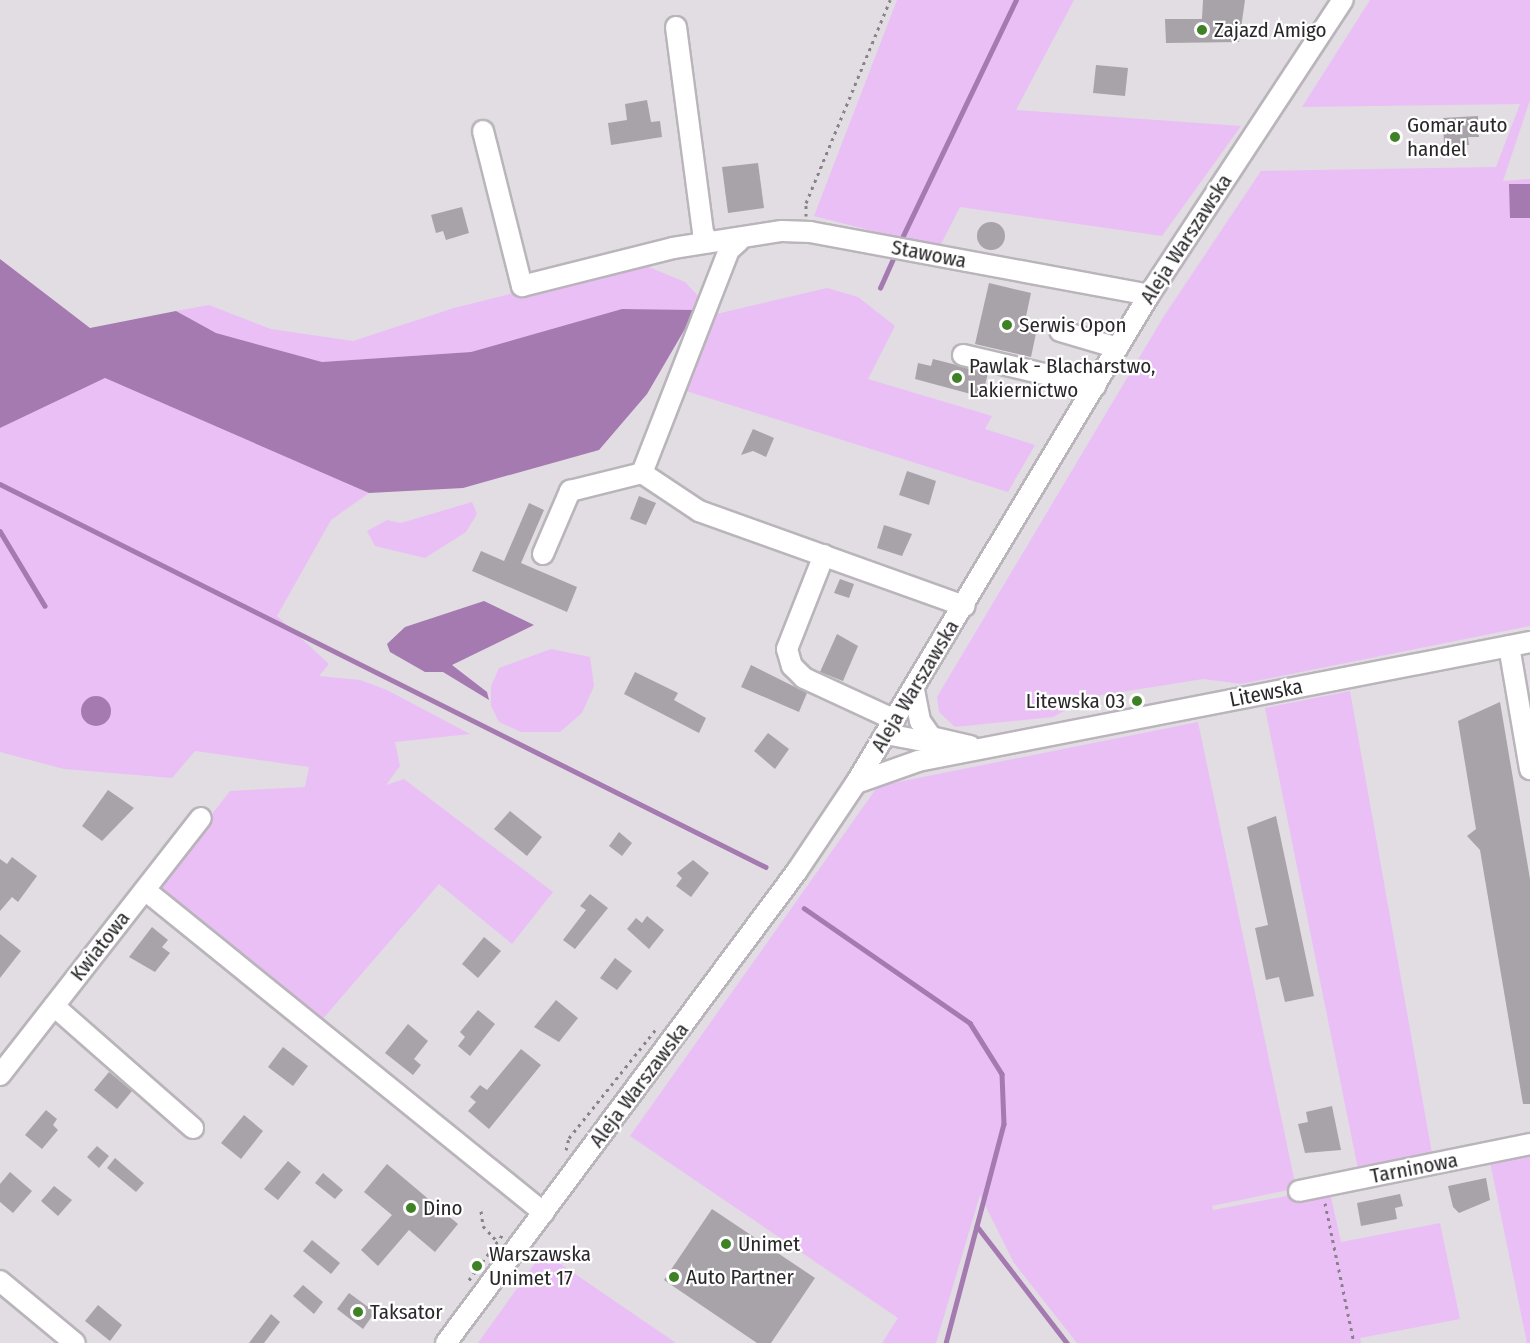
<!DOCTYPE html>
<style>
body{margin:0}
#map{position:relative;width:1530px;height:1343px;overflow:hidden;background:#e2dce3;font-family:"Fira Sans Condensed",sans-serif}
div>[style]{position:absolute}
.green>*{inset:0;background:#eabff6}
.water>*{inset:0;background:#a47ab0}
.round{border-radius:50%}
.stream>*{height:4.5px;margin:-2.25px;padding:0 2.25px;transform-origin:2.25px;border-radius:2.25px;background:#a47ab0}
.building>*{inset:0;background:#a8a2a9}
.path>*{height:3px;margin-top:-1.5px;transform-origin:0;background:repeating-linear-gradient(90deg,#878387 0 3px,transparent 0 7.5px)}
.roads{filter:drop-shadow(2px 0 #bab4bb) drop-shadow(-2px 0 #bab4bb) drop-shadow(0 2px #bab4bb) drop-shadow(0 -2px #bab4bb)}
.minor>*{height:20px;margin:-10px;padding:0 10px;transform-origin:10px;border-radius:10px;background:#fff}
.dots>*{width:16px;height:16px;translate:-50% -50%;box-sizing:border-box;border:3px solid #fff;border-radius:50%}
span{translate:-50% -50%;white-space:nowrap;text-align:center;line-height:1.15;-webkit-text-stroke:4.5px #fff;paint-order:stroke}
.poi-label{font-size:21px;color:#2a282a}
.left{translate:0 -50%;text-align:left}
.right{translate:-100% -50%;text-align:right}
.street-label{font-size:21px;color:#2a282a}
</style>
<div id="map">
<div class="green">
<div style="clip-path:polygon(897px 0,1074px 0,1016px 110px,1241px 126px,1162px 236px,960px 207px,939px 248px,814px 216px)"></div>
<div style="clip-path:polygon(1370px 0,1530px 0,1530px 100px,1503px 181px,1530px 179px,1530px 626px,1241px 684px,1203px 679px,1090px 697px,1053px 717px,955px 727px,939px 712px,937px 697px,1164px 316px,1261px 171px,1496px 167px,1520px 104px,1302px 107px)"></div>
<div style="clip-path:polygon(649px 267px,685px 282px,700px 298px,696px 310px,622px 309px,471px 352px,322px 362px,216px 333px,176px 311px,209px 305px,271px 329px,353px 341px,454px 308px,595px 273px)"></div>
<div style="clip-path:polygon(827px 288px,858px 297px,895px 326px,868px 379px,992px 416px,985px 429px,1035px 445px,1008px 492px,683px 390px,712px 315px)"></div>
<div style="clip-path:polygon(105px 378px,369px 493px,331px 520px,277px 616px,329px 664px,319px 676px,360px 680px,387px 690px,470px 734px,395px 742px,400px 766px,386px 785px,404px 779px,553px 892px,512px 944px,439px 884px,321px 1021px,156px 886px,230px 791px,305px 787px,309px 767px,195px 751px,172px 778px,64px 769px,0 752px,0 428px)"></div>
<div style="clip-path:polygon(472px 502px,477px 514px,466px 532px,425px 558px,375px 546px,367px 531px,387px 520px,401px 523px)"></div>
<div style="clip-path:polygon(551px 649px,590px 657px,594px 686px,582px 713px,560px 732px,521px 732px,499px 722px,491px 706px,491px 686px,499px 668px)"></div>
<div style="clip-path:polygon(1350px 691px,1433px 1159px,1212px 1206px,1213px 1210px,1329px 1188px,1341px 1242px,1440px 1223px,1460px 1319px,1360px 1338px,1361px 1343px,1077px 1343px,1014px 1263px,980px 1195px,936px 1343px,882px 1343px,898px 1318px,630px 1136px,878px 786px,1198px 722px,1295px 1183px,1358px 1169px,1265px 708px)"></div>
<div style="clip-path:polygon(1530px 1149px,1530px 1343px,1527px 1343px,1489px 1157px)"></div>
<div style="clip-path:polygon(543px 1252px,676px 1343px,478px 1343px)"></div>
</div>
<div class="water">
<div style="clip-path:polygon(1509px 184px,1530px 184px,1530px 218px,1510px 218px)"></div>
<div style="clip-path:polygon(0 259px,90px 328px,176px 311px,216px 333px,322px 362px,471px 352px,622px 309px,696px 310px,647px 394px,599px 450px,463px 488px,369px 493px,105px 378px,0 428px)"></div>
<div style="clip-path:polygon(484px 601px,534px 625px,452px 665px,487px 692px,489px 700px,443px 672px,425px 672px,390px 652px,387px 644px,405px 627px)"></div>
<div class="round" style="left:81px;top:696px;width:30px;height:30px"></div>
</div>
<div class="stream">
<div style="left:900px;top:242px;width:268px;rotate:-64.4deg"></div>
<div style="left:880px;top:288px;width:35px;rotate:-66deg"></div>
<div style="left:0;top:484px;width:856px;rotate:26.57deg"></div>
<div style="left:0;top:531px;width:87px;rotate:59deg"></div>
<div style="left:804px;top:908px;width:202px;rotate:34.7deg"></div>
<div style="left:970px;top:1023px;width:60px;rotate:57.9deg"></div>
<div style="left:1002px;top:1074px;width:50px;rotate:87.7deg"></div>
<div style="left:1004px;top:1124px;width:227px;rotate:104.8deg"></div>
<div style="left:977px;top:1226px;width:148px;rotate:52.4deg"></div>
</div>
<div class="building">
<div style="clip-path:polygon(1203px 0,1245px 0,1239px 42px,1166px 43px,1165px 19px,1202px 19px)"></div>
<div style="clip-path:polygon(1096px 65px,1128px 68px,1125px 96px,1093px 93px)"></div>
<div style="clip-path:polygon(647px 100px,651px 122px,660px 121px,662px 137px,611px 145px,608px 123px,627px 120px,625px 104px)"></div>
<div style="clip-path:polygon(1478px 116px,1479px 137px,1468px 137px,1469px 145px,1444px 145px,1443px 118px)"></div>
<div style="clip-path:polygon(758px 163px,764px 208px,728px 213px,722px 167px)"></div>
<div style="clip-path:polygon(462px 207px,469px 233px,446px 240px,443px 231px,436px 233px,431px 215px)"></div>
<div class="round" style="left:977px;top:222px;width:28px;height:28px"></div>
<div style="clip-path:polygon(989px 283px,1031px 293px,1025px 321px,1038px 324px,1031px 357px,975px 344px)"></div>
<div style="clip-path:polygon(933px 359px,988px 373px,982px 397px,915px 379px,918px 363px,931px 366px)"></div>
<div style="clip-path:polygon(753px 429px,774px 438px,766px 457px,753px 451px,741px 455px)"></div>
<div style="clip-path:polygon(907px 471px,936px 481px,929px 505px,899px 495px)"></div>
<div style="clip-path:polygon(639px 496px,656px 503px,646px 525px,630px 519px)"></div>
<div style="clip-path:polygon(529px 503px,544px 510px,521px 563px,577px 587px,567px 612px,472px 571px,481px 551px,504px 561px)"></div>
<div style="clip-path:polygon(884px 525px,912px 534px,902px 556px,877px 548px)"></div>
<div style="clip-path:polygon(840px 579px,854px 584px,849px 598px,834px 593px)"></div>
<div style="clip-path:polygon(837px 634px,858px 646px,843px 681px,820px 672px)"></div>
<div style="clip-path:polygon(751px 665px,807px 693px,799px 712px,741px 687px)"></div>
<div style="clip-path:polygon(635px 672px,678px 693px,674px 700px,706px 718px,699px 733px,624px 694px)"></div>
<div style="clip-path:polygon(1500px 702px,1530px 879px,1530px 1104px,1523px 1104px,1480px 850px,1467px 836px,1476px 829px,1458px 721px)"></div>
<div style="clip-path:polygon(768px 733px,789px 749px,775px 769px,754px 751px)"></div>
<div style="clip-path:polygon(108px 790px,134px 808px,102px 841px,82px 826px)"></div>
<div style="clip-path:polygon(510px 811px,542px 837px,527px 856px,494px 829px)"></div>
<div style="clip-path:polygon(1276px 816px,1314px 996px,1285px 1002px,1279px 977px,1266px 980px,1255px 928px,1268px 925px,1247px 827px)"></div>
<div style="clip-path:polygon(619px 832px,632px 843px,622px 856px,609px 846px)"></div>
<div style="clip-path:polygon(12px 857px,37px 876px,18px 902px,12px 897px,0 911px,0 859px,7px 864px)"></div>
<div style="clip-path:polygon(693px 860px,709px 873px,691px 897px,676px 886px,682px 878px,677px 873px)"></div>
<div style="clip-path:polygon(590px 894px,608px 908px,575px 949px,563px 940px,586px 910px,580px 906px)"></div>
<div style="clip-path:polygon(647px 916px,664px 930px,649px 949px,627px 929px,636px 918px,642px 923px)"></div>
<div style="clip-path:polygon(152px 927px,168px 940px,162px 947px,170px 953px,155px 972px,129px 957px)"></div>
<div style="clip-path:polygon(0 934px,21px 951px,0 978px)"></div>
<div style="clip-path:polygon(484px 937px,501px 951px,478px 978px,462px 964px)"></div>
<div style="clip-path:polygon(615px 958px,632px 971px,617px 990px,600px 978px)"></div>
<div style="clip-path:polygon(556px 1000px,578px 1018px,559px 1042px,534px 1027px)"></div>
<div style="clip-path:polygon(478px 1010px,495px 1024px,470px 1056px,458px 1046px,465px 1037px,460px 1032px)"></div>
<div style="clip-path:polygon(408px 1024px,428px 1041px,414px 1059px,421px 1065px,413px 1075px,385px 1053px)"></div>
<div style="clip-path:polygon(283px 1047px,308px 1066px,293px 1086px,268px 1067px)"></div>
<div style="clip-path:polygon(521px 1049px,541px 1065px,489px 1129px,468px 1111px,476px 1102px,470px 1097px,480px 1085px,487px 1090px)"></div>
<div style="clip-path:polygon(109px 1072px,132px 1091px,117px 1109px,94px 1090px)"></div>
<div style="clip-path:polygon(1332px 1106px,1341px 1150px,1305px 1153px,1298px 1124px,1308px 1122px,1306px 1112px)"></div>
<div style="clip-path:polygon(46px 1110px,57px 1119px,53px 1125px,58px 1130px,42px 1149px,25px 1135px)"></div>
<div style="clip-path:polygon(244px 1115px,263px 1131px,241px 1159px,221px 1143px)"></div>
<div style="clip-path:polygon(97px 1146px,109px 1156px,99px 1168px,87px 1157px)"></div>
<div style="clip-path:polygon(115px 1158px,144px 1183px,136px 1192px,107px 1168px)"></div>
<div style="clip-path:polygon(288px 1161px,301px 1172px,278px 1200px,264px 1189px)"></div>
<div style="clip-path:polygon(387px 1164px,458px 1224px,435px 1252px,409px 1230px,378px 1266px,361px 1250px,392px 1215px,364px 1192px)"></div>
<div style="clip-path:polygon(10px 1172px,32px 1191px,13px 1213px,0 1202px,0 1184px)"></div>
<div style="clip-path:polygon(323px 1173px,343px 1190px,335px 1199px,315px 1183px)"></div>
<div style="clip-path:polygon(1486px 1178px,1490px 1200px,1459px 1213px,1453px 1207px,1448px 1186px)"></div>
<div style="clip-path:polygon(54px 1186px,72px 1200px,58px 1216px,41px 1201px)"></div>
<div style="clip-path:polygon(1400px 1194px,1403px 1206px,1395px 1208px,1397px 1219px,1361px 1226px,1357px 1203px)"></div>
<div style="clip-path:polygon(712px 1209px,815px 1278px,771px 1343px,757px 1343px,664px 1280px)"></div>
<div style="clip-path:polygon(312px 1240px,340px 1263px,331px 1274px,303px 1251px)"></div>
<div style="clip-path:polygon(303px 1285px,323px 1302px,314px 1314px,293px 1296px)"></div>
<div style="clip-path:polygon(349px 1293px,375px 1312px,363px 1329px,337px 1309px)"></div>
<div style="clip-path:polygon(98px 1305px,122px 1325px,110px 1341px,85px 1321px)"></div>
<div style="clip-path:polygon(271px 1314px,280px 1322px,264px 1343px,249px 1343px)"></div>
</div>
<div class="path">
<div style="left:806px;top:216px;width:13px;rotate:-90deg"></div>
<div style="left:806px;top:203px;width:220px;rotate:-67.5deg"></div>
<div style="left:566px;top:1150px;width:12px;rotate:-76deg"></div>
<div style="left:569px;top:1138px;width:139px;rotate:-51.4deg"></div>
<div style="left:1325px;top:1203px;width:143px;rotate:78.3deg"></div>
<div style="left:481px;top:1211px;width:15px;rotate:82deg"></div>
<div style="left:483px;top:1226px;width:21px;rotate:47deg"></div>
<div style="left:469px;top:1280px;width:57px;rotate:-53.5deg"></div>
</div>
<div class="roads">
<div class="minor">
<div style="left:676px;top:27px;width:208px;rotate:82.5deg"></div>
<div style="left:703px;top:233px;width:11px;rotate:56deg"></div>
<div style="left:483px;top:131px;width:160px;rotate:75.9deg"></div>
<div style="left:522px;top:286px;width:156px;rotate:-14.1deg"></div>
<div style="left:673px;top:248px;width:110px;rotate:-8.9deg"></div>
<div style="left:782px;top:231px;width:28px;rotate:2deg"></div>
<div style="left:810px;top:232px;width:345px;rotate:10.5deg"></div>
<div style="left:1060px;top:331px;width:60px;rotate:16.3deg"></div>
<div style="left:963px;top:355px;width:136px;rotate:13.2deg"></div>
<div style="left:642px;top:473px;width:239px;rotate:-68.7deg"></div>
<div style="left:729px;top:250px;width:13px;rotate:-42deg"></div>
<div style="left:543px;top:554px;width:69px;rotate:-66.8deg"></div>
<div style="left:570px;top:491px;width:74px;rotate:-14deg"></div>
<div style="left:642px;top:473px;width:69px;rotate:33.7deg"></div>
<div style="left:699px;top:511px;width:282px;rotate:19.7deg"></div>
<div style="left:824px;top:555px;width:101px;rotate:111.5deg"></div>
<div style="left:787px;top:649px;width:18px;rotate:74deg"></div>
<div style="left:792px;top:666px;width:17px;rotate:45deg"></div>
<div style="left:804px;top:678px;width:100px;rotate:24.8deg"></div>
<div style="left:1509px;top:646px;width:125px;rotate:80.3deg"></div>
<div style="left:914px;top:690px;width:32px;rotate:79deg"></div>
<div style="left:920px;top:721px;width:19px;rotate:55deg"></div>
<div style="left:931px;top:737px;width:40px;rotate:13deg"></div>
<div style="left:886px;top:734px;width:59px;rotate:10.7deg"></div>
<div style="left:856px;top:783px;width:66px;rotate:-19.5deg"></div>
<div style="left:918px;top:761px;width:623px;rotate:-11deg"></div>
<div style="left:145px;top:890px;width:513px;rotate:38.99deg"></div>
<div style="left:54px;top:1006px;width:185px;rotate:41.3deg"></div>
<div style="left:0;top:1075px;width:326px;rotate:-52deg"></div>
<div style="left:1299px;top:1191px;width:236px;rotate:-11.5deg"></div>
<div style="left:0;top:1281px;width:97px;rotate:39.6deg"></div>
<div style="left:446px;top:1343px;width:588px;rotate:-53.36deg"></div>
<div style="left:797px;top:871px;width:106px;rotate:-56.2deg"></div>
<div style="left:856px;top:783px;width:569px;rotate:-59.02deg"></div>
<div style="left:1149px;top:295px;width:353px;rotate:-56.7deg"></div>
</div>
</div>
<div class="dots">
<div style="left:1202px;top:30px;background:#3e8225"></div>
<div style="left:1395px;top:137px;background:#3e8225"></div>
<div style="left:1007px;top:325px;background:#3e8225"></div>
<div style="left:957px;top:378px;background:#3e8225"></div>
<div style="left:1137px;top:701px;background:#3e8225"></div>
<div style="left:411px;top:1208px;background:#3e8225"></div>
<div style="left:726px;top:1244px;background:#3e8225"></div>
<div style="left:477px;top:1266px;background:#3e8225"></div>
<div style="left:674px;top:1277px;background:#3e8225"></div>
<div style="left:358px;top:1312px;background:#3e8225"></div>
</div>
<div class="poi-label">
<span class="left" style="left:1214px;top:30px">Zajazd Amigo</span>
<span class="left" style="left:1407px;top:137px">Gomar auto<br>handel</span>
<span class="left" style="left:1019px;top:325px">Serwis Opon</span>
<span class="left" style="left:969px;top:378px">Pawlak - Blacharstwo,<br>Lakiernictwo</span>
<span class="right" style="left:1125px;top:701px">Litewska 03</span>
<span class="left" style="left:423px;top:1208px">Dino</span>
<span class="left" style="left:738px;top:1244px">Unimet</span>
<span class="left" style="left:489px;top:1266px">Warszawska<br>Unimet 17</span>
<span class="left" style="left:686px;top:1277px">Auto Partner</span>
<span class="left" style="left:370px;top:1312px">Taksator</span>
</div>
<div class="street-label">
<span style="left:1186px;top:239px;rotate:-57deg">Aleja Warszawska</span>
<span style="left:929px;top:254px;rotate:11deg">Stawowa</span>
<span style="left:915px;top:686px;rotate:-59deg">Aleja Warszawska</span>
<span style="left:1266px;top:693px;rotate:-11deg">Litewska</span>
<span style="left:100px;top:946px;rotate:-52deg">Kwiatowa</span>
<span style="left:639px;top:1085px;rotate:-53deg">Aleja Warszawska</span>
<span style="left:1414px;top:1168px;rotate:-11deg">Tarninowa</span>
</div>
</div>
